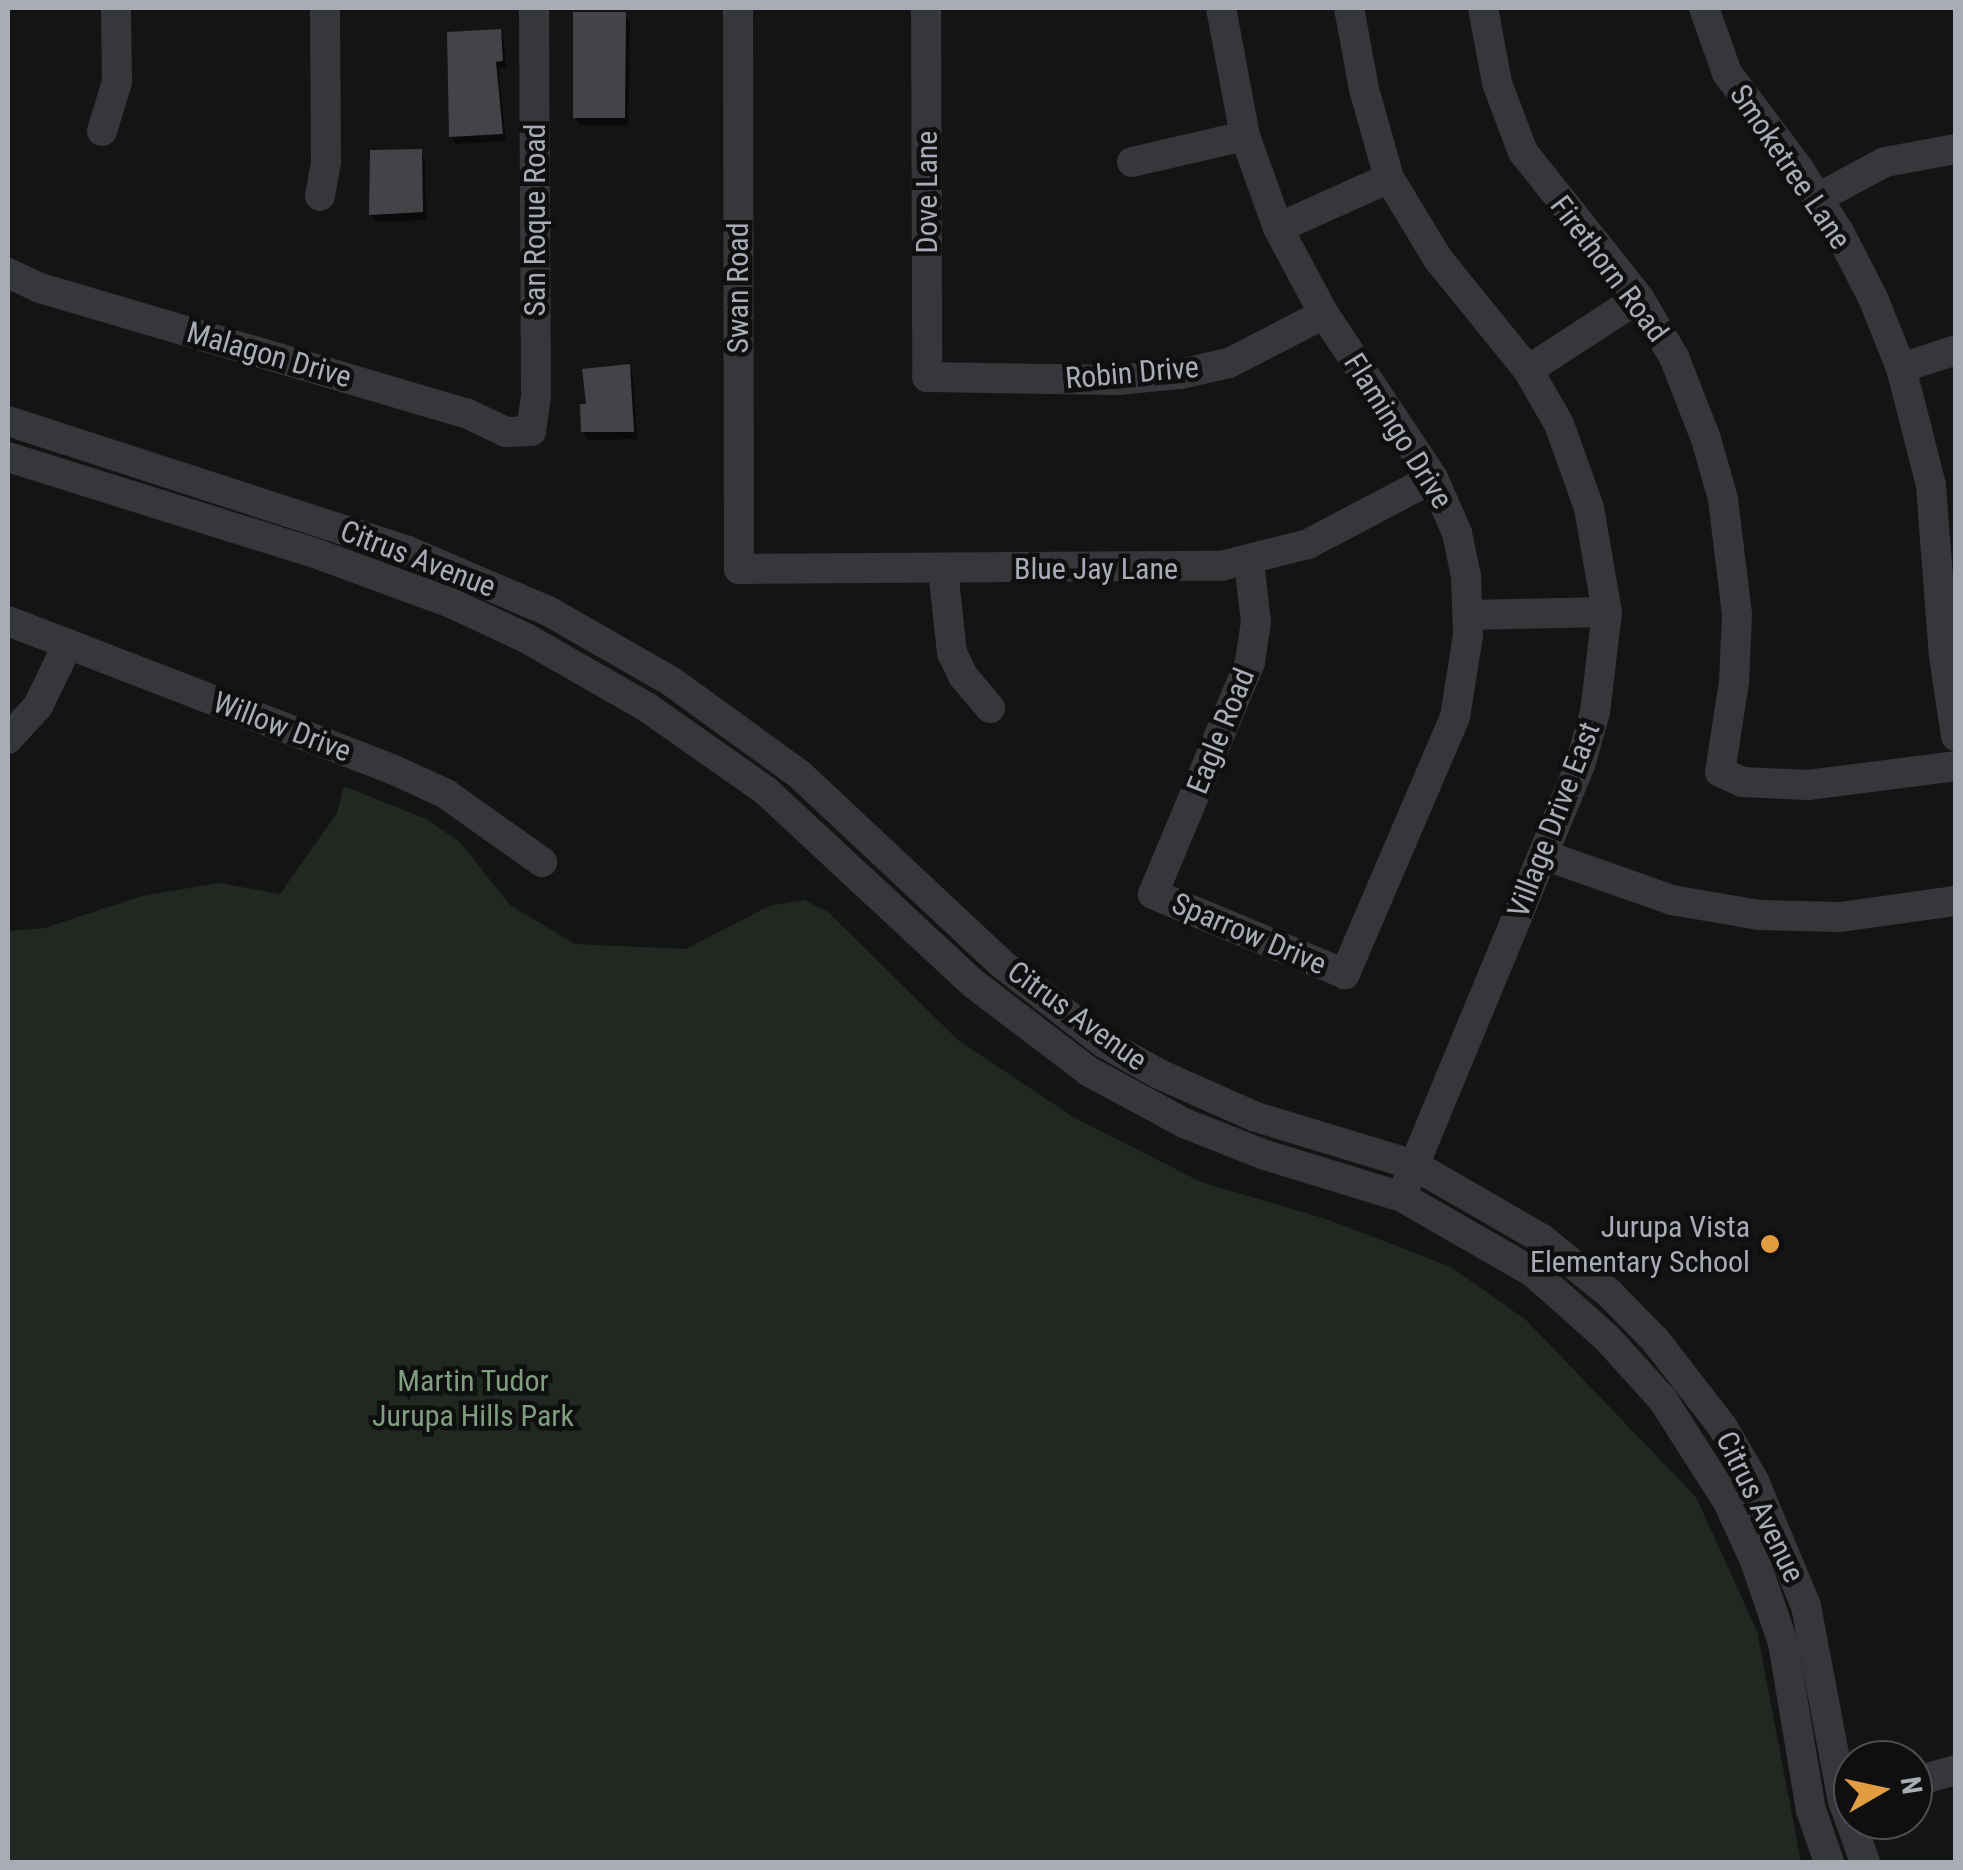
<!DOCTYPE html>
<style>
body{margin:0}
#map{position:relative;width:1963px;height:1870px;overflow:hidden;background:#141415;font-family:"Roboto Condensed",sans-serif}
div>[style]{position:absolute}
.green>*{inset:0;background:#202821}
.shadow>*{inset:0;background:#0007}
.building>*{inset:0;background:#434448}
.minor>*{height:30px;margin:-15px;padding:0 15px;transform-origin:15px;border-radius:15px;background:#35373a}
.dots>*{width:28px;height:28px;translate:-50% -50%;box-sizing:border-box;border:5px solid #0f0f10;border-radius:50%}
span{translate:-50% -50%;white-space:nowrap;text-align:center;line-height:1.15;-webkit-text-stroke:9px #0f0f10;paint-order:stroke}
.street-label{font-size:30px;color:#a7acb5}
.poi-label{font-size:30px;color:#a7acb5}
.right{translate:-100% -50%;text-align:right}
.park-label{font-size:30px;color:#809e7f}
.frame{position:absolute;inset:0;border:10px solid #a7acb5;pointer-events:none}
.north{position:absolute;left:1833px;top:1740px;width:100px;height:100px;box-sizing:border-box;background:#0f0f10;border:2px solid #4c4e52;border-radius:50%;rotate:81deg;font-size:28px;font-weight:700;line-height:40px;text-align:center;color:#a7acb5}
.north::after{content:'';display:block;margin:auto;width:35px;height:45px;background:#e29c40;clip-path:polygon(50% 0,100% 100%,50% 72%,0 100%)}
</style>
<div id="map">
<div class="green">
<div style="clip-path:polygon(344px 786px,426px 819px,460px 842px,510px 905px,575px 944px,686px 949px,769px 906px,804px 900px,828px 912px,958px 1040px,1073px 1117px,1201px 1182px,1329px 1220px,1451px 1267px,1526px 1320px,1696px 1497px,1757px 1631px,1801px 1862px,8px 1862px,8px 931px,45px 928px,142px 896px,219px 883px,280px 894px,337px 813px)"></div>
</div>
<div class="shadow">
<div style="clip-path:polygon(625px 15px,630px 23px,628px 125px,580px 125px,575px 117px)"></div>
<div style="clip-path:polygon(500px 32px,504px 40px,506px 68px,498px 69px,506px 141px,456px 144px,451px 136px)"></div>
<div style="clip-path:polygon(420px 151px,425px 159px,426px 220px,376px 222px,371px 215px)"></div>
<div style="clip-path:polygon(629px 367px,633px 374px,637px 439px,588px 440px,583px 432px)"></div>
</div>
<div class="building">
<div style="clip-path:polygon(573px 12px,626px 12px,625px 118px,573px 118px)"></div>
<div style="clip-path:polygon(501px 29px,503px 61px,496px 62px,503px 134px,449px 137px,447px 32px)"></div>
<div style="clip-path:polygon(422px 149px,423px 212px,369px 215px,370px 150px)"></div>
<div style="clip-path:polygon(630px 364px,634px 432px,581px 432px,580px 404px,586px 404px,582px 369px)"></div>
</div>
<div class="minor">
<div style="left:738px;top:8px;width:561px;rotate:89.9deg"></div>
<div style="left:739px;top:569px;width:482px;rotate:-0.4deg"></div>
<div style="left:1221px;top:566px;width:90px;rotate:-14.2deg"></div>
<div style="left:1308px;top:544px;width:141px;rotate:-27.8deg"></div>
<div style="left:926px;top:8px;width:369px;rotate:89.8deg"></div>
<div style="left:927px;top:377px;width:190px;rotate:0.9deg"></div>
<div style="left:1117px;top:380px;width:63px;rotate:-5.4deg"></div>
<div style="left:1180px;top:374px;width:50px;rotate:-12.7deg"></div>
<div style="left:1229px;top:363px;width:107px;rotate:-27.3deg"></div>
<div style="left:1221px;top:8px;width:130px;rotate:79.4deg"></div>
<div style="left:1245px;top:136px;width:98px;rotate:70.3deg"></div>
<div style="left:1278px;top:228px;width:98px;rotate:61.9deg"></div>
<div style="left:1324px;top:314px;width:197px;rotate:56.4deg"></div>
<div style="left:1433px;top:478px;width:60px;rotate:66.4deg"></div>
<div style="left:1457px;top:533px;width:45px;rotate:78.4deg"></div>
<div style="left:1466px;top:577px;width:58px;rotate:88deg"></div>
<div style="left:1468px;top:635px;width:83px;rotate:99deg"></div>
<div style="left:1455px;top:717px;width:280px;rotate:113.2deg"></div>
<div style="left:1345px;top:974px;width:208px;rotate:-157.4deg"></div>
<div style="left:1153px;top:894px;width:251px;rotate:-67.3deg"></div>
<div style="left:1250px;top:662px;width:40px;rotate:-81.5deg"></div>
<div style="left:1256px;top:622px;width:60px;rotate:-96.7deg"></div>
<div style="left:1349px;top:8px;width:82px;rotate:79.5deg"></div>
<div style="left:1364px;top:89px;width:92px;rotate:74.3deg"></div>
<div style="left:1389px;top:178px;width:95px;rotate:58.8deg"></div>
<div style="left:1438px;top:259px;width:143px;rotate:51deg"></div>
<div style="left:1528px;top:370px;width:62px;rotate:60.1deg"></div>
<div style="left:1559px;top:424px;width:89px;rotate:70.3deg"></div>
<div style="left:1589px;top:508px;width:106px;rotate:80.2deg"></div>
<div style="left:1607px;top:612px;width:101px;rotate:96.8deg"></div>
<div style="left:1595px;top:712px;width:55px;rotate:105.8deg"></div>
<div style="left:1580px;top:765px;width:450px;rotate:112.5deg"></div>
<div style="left:1483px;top:8px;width:76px;rotate:79.4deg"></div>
<div style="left:1497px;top:83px;width:74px;rotate:69.4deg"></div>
<div style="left:1523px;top:152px;width:186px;rotate:51.5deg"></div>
<div style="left:1639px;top:298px;width:69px;rotate:59.3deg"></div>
<div style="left:1674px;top:357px;width:88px;rotate:68.7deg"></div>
<div style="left:1706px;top:439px;width:62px;rotate:74.2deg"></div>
<div style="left:1723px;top:499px;width:116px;rotate:83.1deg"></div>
<div style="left:1737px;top:614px;width:68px;rotate:92.5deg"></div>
<div style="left:1734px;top:682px;width:91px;rotate:98.8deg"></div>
<div style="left:1720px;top:772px;width:24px;rotate:24deg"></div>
<div style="left:1742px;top:782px;width:66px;rotate:2.6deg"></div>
<div style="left:1808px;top:785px;width:149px;rotate:-7.3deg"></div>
<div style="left:1704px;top:8px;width:69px;rotate:70.5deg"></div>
<div style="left:1727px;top:73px;width:120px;rotate:53.1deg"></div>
<div style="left:1799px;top:169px;width:75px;rotate:57.6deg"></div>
<div style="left:1839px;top:232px;width:74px;rotate:62.7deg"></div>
<div style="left:1873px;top:298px;width:75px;rotate:68.2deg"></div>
<div style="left:1901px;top:368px;width:121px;rotate:75.6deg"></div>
<div style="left:1931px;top:485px;width:171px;rotate:85.7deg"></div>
<div style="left:1944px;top:656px;width:81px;rotate:81.5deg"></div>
<div style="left:102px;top:131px;width:51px;rotate:-73deg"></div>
<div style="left:117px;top:82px;width:74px;rotate:-90.8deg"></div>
<div style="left:1132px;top:162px;width:116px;rotate:-13deg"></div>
<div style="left:320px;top:196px;width:36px;rotate:-80deg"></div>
<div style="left:326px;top:161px;width:153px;rotate:-90.4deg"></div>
<div style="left:1818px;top:198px;width:76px;rotate:-28.2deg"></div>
<div style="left:1885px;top:162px;width:72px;rotate:-10.4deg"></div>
<div style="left:1278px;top:228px;width:122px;rotate:-24.2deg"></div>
<div style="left:8px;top:273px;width:35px;rotate:25deg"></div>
<div style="left:40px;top:288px;width:444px;rotate:16.4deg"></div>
<div style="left:466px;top:413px;width:44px;rotate:25.4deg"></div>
<div style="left:506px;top:432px;width:25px;rotate:-2deg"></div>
<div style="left:531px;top:431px;width:36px;rotate:-82deg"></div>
<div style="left:536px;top:395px;width:387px;rotate:-90.3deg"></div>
<div style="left:1901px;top:368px;width:58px;rotate:-18.1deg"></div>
<div style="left:1528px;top:370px;width:132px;rotate:-33deg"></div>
<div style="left:8px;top:421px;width:421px;rotate:18deg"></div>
<div style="left:408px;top:551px;width:155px;rotate:23.2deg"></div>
<div style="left:550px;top:612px;width:141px;rotate:29.8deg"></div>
<div style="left:672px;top:682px;width:157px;rotate:35.9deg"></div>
<div style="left:799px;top:774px;width:278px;rotate:43.1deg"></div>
<div style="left:1002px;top:964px;width:129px;rotate:37.8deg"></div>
<div style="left:1104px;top:1043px;width:63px;rotate:29.4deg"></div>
<div style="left:1159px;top:1074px;width:106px;rotate:23.9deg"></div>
<div style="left:1256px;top:1117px;width:165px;rotate:16.9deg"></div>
<div style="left:1414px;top:1165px;width:148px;rotate:30deg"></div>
<div style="left:1542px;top:1239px;width:86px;rotate:38.9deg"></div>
<div style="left:1609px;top:1293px;width:67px;rotate:45.6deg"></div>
<div style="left:1656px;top:1341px;width:108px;rotate:52.2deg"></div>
<div style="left:1722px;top:1426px;width:64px;rotate:59.8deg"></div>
<div style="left:1754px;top:1481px;width:135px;rotate:67.4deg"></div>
<div style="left:1806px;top:1606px;width:198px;rotate:79.3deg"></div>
<div style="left:1843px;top:1801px;width:65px;rotate:70.2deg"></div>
<div style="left:8px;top:457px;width:327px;rotate:17.4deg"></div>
<div style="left:320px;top:555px;width:140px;rotate:20.1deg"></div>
<div style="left:451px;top:603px;width:83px;rotate:25deg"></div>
<div style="left:526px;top:638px;width:141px;rotate:29.8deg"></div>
<div style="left:648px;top:708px;width:144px;rotate:35.1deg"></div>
<div style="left:766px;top:791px;width:284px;rotate:42.9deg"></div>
<div style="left:974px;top:984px;width:143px;rotate:37.3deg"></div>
<div style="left:1088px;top:1071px;width:109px;rotate:28.4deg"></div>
<div style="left:1184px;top:1123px;width:87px;rotate:21.6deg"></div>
<div style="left:1265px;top:1155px;width:143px;rotate:17deg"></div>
<div style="left:1402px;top:1197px;width:152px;rotate:29.9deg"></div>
<div style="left:1534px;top:1273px;width:98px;rotate:41.7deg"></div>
<div style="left:1607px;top:1338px;width:84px;rotate:47.9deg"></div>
<div style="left:1663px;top:1400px;width:121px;rotate:57.5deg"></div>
<div style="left:1728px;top:1502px;width:65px;rotate:65.4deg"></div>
<div style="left:1755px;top:1561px;width:87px;rotate:71.1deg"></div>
<div style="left:1783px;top:1643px;width:169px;rotate:80.5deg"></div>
<div style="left:1811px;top:1810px;width:55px;rotate:70.9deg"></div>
<div style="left:943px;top:570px;width:83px;rotate:83.8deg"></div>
<div style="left:952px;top:653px;width:25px;rotate:64deg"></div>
<div style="left:963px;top:676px;width:42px;rotate:49.8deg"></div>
<div style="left:1469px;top:615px;width:138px;rotate:-1.2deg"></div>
<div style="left:8px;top:621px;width:412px;rotate:21.1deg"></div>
<div style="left:392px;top:769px;width:60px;rotate:24.8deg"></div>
<div style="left:446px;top:794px;width:118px;rotate:35.3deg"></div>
<div style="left:8px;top:739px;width:45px;rotate:-47.7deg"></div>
<div style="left:38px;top:706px;width:69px;rotate:-64.2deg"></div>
<div style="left:1544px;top:855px;width:136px;rotate:19.4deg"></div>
<div style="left:1672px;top:900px;width:88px;rotate:9.8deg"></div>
<div style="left:1759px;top:915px;width:81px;rotate:1.4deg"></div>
<div style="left:1840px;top:917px;width:117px;rotate:-7.9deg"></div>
<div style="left:1913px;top:1782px;width:45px;rotate:-15.6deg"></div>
</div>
<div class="dots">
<div style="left:1770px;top:1244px;background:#e29c40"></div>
</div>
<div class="street-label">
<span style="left:1790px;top:167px;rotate:56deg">Smoketree Lane</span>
<span style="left:927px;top:192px;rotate:-90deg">Dove Lane</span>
<span style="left:535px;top:220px;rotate:-90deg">San Roque Road</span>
<span style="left:1609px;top:269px;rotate:53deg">Firethorn Road</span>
<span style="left:738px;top:288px;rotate:-90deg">Swan Road</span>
<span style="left:269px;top:355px;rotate:16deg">Malagon Drive</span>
<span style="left:1132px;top:373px;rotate:-5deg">Robin Drive</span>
<span style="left:1398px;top:431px;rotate:58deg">Flamingo Drive</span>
<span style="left:418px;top:559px;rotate:21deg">Citrus Avenue</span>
<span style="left:1096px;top:569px">Blue Jay Lane</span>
<span style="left:282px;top:727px;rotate:21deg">Willow Drive</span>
<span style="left:1221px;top:731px;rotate:-68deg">Eagle Road</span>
<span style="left:1554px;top:820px;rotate:-69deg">Village Drive East</span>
<span style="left:1249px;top:934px;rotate:23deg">Sparrow Drive</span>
<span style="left:1077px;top:1016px;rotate:36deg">Citrus Avenue</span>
<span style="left:1760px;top:1507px;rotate:64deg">Citrus Avenue</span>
</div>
<div class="poi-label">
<span class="right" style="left:1750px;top:1244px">Jurupa Vista<br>Elementary School</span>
</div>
<div class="park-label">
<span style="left:473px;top:1398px">Martin Tudor<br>Jurupa Hills Park</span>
</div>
<div class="frame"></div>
<div class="north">N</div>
</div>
